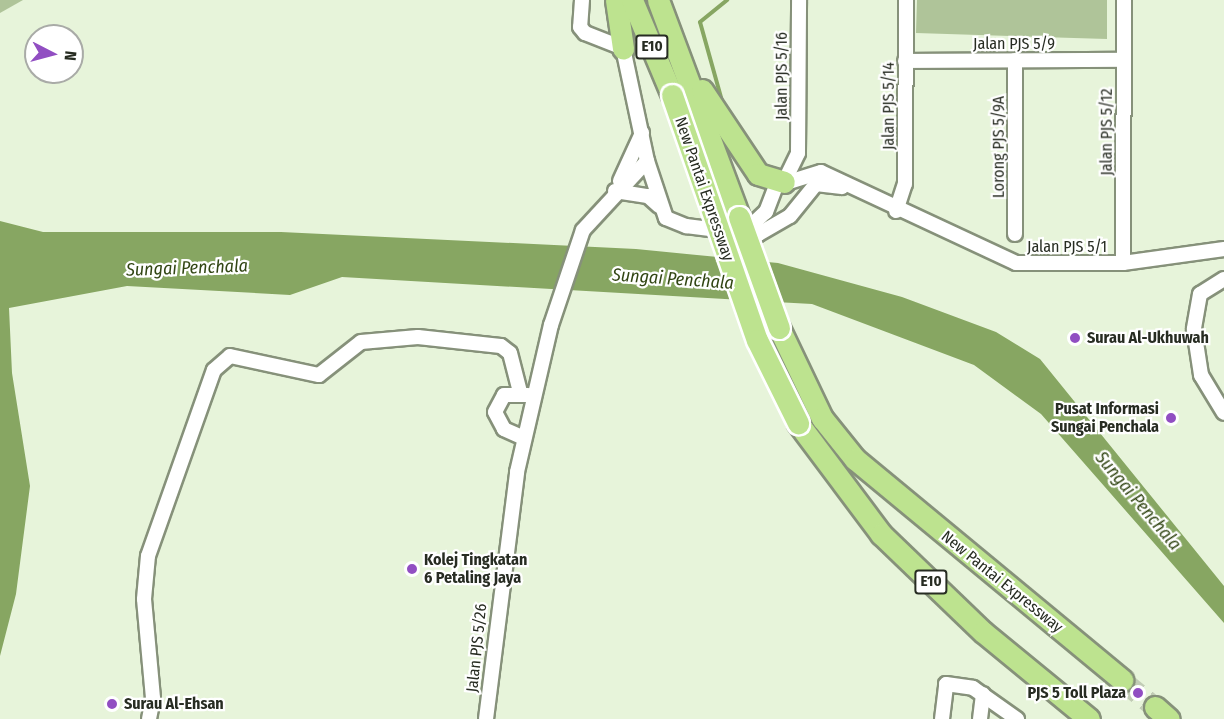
<!DOCTYPE html>
<style>
body{margin:0}
#map{position:relative;width:1224px;height:719px;overflow:hidden;background:#e7f4da;font-family:"Fira Sans Condensed",sans-serif}
div>[style]{position:absolute}
.green>*{inset:0;background:#afc499}
.water>*{inset:0;background:#87a662}
.stream>*{height:4px;margin:-2px;padding:0 2px;transform-origin:2px;border-radius:2px;background:#87a662}
.highway-tunnel>*{height:21px;margin-top:-10.5px;transform-origin:0;background:repeating-linear-gradient(90deg,#c1ccb5 0 21px,transparent 0 31px)}
.roads{filter:drop-shadow(2px 0 #86917a) drop-shadow(-2px 0 #86917a) drop-shadow(0 2px #86917a) drop-shadow(0 -2px #86917a)}
.minor>*{height:14px;margin:-7px;padding:0 7px;transform-origin:7px;border-radius:7px;background:#fff}
.highway>*{height:21px;margin:-10.5px;padding:0 10.5px;transform-origin:10.5px;border-radius:10.5px;background:#bde38f}
.bridges{filter:drop-shadow(2px 0 #fff) drop-shadow(-2px 0 #fff) drop-shadow(0 2px #fff) drop-shadow(0 -2px #fff)}
.highway-bridge>*{height:21px;margin:-10.5px;padding:0 10.5px;transform-origin:10.5px;border-radius:10.5px;background:#bde38f}
.dots>*{width:16px;height:16px;translate:-50% -50%;box-sizing:border-box;border:3px solid #fff;border-radius:50%}
span{translate:-50% -50%;white-space:nowrap;text-align:center;line-height:1.15;-webkit-text-stroke:4.5px #fff;paint-order:stroke}
.shield-label span{padding:2px 4px;background:#fff;border:2px solid;border-radius:4px;-webkit-text-stroke-width:0}
.shield-label{font-size:15px;color:#272c22;font-weight:700}
.street-label{font-size:16px;color:#272c22}
.poi-label{font-size:16px;color:#272c22;font-weight:700}
.left{translate:0 -50%;text-align:left}
.right{translate:-100% -50%;text-align:right}
.water-label{font-size:18px;color:#324614;font-style:italic}
.north{position:absolute;left:24px;top:24px;width:60px;height:60px;box-sizing:border-box;background:#fff;border:2px solid #a9aba7;border-radius:50%;rotate:96deg;font-size:16px;font-weight:700;line-height:24px;text-align:center;color:#272c22}
.north::after{content:'';display:block;margin:auto;width:21px;height:27px;background:#914ec2;clip-path:polygon(50% 0,100% 100%,50% 72%,0 100%)}
</style>
<div id="map">
<div class="green">
<div style="clip-path:polygon(0 0,23px 0,0 13px)"></div>
<div style="clip-path:polygon(917px 0,1107px 0,1107px 39px,916px 33px)"></div>
</div>
<div class="water">
<div style="clip-path:polygon(0 221px,43px 232px,281px 232px,636px 249px,778px 263px,902px 297px,996px 332px,1040px 359px,1224px 586px,1224px 623px,1041px 414px,974px 365px,812px 304px,342px 277px,290px 295px,127px 286px,9px 308px,12px 373px,30px 486px,16px 594px,0 656px)"></div>
</div>
<div class="stream">
<div style="left:724px;top:108px;width:89px;rotate:-105.6deg"></div>
<div style="left:700px;top:22px;width:35px;rotate:-39deg"></div>
</div>
<div class="highway-tunnel">
<div style="left:1122px;top:680px;width:43px;rotate:39.3deg"></div>
</div>
<div class="roads">
<div class="minor">
<div style="left:582px;top:0;width:27px;rotate:94deg"></div>
<div style="left:580px;top:27px;width:8px;rotate:50deg"></div>
<div style="left:585px;top:33px;width:41px;rotate:21.5deg"></div>
<div style="left:623px;top:48px;width:116px;rotate:78deg"></div>
<div style="left:647px;top:161px;width:60px;rotate:71.6deg"></div>
<div style="left:666px;top:218px;width:22px;rotate:22deg"></div>
<div style="left:686px;top:226px;width:72px;rotate:7.2deg"></div>
<div style="left:757px;top:235px;width:38px;rotate:-30deg"></div>
<div style="left:790px;top:216px;width:41px;rotate:-50.9deg"></div>
<div style="left:816px;top:184px;width:26px;rotate:7deg"></div>
<div style="left:1015px;top:60px;width:174px;rotate:90deg"></div>
<div style="left:905px;top:61px;width:219px;rotate:-0.3deg"></div>
<div style="left:620px;top:181px;width:53px;rotate:-65.4deg"></div>
<div style="left:784px;top:182px;width:32px;rotate:-64deg"></div>
<div style="left:798px;top:153px;width:153px;rotate:-89.6deg"></div>
<div style="left:615px;top:191px;width:33px;rotate:9deg"></div>
<div style="left:648px;top:196px;width:15px;rotate:42deg"></div>
<div style="left:896px;top:211px;width:28px;rotate:-72deg"></div>
<div style="left:905px;top:184px;width:184px;rotate:-89.7deg"></div>
<div style="left:742px;top:234px;width:33px;rotate:-43deg"></div>
<div style="left:766px;top:212px;width:28px;rotate:-69deg"></div>
<div style="left:776px;top:186px;width:47px;rotate:-17.3deg"></div>
<div style="left:821px;top:172px;width:215px;rotate:25deg"></div>
<div style="left:1016px;top:263px;width:107px"></div>
<div style="left:1123px;top:263px;width:102px;rotate:-7.9deg"></div>
<div style="left:1123px;top:263px;width:263px;rotate:-89.8deg"></div>
<div style="left:1224px;top:279px;width:28px;rotate:148deg"></div>
<div style="left:1200px;top:294px;width:36px;rotate:100deg"></div>
<div style="left:1194px;top:329px;width:47px;rotate:81.3deg"></div>
<div style="left:1201px;top:375px;width:44px;rotate:58.8deg"></div>
<div style="left:524px;top:438px;width:22px;rotate:-156deg"></div>
<div style="left:504px;top:429px;width:19px;rotate:-118deg"></div>
<div style="left:495px;top:412px;width:19px;rotate:-62deg"></div>
<div style="left:504px;top:395px;width:24px"></div>
<div style="left:149px;top:719px;width:21px;rotate:-79deg"></div>
<div style="left:153px;top:698px;width:99px;rotate:-95.2deg"></div>
<div style="left:144px;top:599px;width:43px;rotate:-84.7deg"></div>
<div style="left:148px;top:556px;width:197px;rotate:-70.5deg"></div>
<div style="left:214px;top:370px;width:21px;rotate:-41deg"></div>
<div style="left:230px;top:356px;width:91px;rotate:12.1deg"></div>
<div style="left:319px;top:375px;width:53px;rotate:-38.2deg"></div>
<div style="left:361px;top:342px;width:57px;rotate:-5deg"></div>
<div style="left:418px;top:337px;width:83px;rotate:6.2deg"></div>
<div style="left:501px;top:346px;width:11px;rotate:38deg"></div>
<div style="left:510px;top:353px;width:40px;rotate:75.6deg"></div>
<div style="left:486px;top:719px;width:249px;rotate:-82.8deg"></div>
<div style="left:517px;top:472px;width:151px;rotate:-77deg"></div>
<div style="left:551px;top:325px;width:100px;rotate:-71.4deg"></div>
<div style="left:583px;top:230px;width:94px;rotate:-47.2deg"></div>
<div style="left:942px;top:719px;width:35px;rotate:-83deg"></div>
<div style="left:946px;top:684px;width:27px;rotate:8deg"></div>
<div style="left:973px;top:688px;width:54px;rotate:35.2deg"></div>
<div style="left:980px;top:719px;width:25px;rotate:-83deg"></div>
</div>
<div class="highway">
<div style="left:616px;top:0;width:49px;rotate:81.7deg"></div>
<div style="left:632px;top:0;width:103px;rotate:67.2deg"></div>
<div style="left:658px;top:0;width:232px;rotate:69.5deg"></div>
<div style="left:702px;top:90px;width:101px;rotate:56.3deg"></div>
<div style="left:758px;top:174px;width:27px;rotate:17deg"></div>
<div style="left:779px;top:328px;width:100px;rotate:64.5deg"></div>
<div style="left:822px;top:418px;width:53px;rotate:51.2deg"></div>
<div style="left:855px;top:459px;width:347px;rotate:39.6deg"></div>
<div style="left:798px;top:423px;width:139px;rotate:53.2deg"></div>
<div style="left:881px;top:534px;width:141px;rotate:43.9deg"></div>
<div style="left:983px;top:632px;width:137px;rotate:39.4deg"></div>
<div style="left:1155px;top:707px;width:18px;rotate:41deg"></div>
</div>
</div>
<div class="bridges">
<div class="highway-bridge">
<div style="left:672px;top:95px;width:259px;rotate:70.9deg"></div>
<div style="left:757px;top:340px;width:93px;rotate:63.7deg"></div>
<div style="left:739px;top:217px;width:118px;rotate:70.2deg"></div>
</div>
</div>
<div class="dots">
<div style="left:1075px;top:338px;background:#914ec2"></div>
<div style="left:1171px;top:418px;background:#914ec2"></div>
<div style="left:412px;top:569px;background:#914ec2"></div>
<div style="left:1138px;top:693px;background:#914ec2"></div>
<div style="left:112px;top:704px;background:#914ec2"></div>
</div>
<div class="shield-label">
<span style="left:652px;top:47px">E10</span>
<span style="left:931px;top:582px">E10</span>
</div>
<div class="street-label">
<span style="left:1014px;top:44px">Jalan PJS 5/9</span>
<span style="left:782px;top:76px;rotate:-90deg">Jalan PJS 5/16</span>
<span style="left:889px;top:106px;rotate:-90deg">Jalan PJS 5/14</span>
<span style="left:1107px;top:132px;rotate:-90deg">Jalan PJS 5/12</span>
<span style="left:999px;top:147px;rotate:-90deg">Lorong PJS 5/9A</span>
<span style="left:704px;top:189px;rotate:71deg">New Pantai Expressway</span>
<span style="left:1067px;top:247px">Jalan PJS 5/1</span>
<span style="left:1002px;top:582px;rotate:39deg">New Pantai Expressway</span>
<span style="left:477px;top:648px;rotate:-84deg">Jalan PJS 5/26</span>
</div>
<div class="poi-label">
<span class="left" style="left:1087px;top:338px">Surau Al-Ukhuwah</span>
<span class="right" style="left:1159px;top:418px">Pusat Informasi<br>Sungai Penchala</span>
<span class="left" style="left:424px;top:569px">Kolej Tingkatan<br>6 Petaling Jaya</span>
<span class="right" style="left:1126px;top:693px">PJS 5 Toll Plaza</span>
<span class="left" style="left:124px;top:704px">Surau Al-Ehsan</span>
</div>
<div class="water-label">
<span style="left:187px;top:268px;rotate:-2deg">Sungai Penchala</span>
<span style="left:673px;top:279px;rotate:4deg">Sungai Penchala</span>
<span style="left:1138px;top:501px;rotate:50deg">Sungai Penchala</span>
</div>
<div class="north">N</div>
</div>
